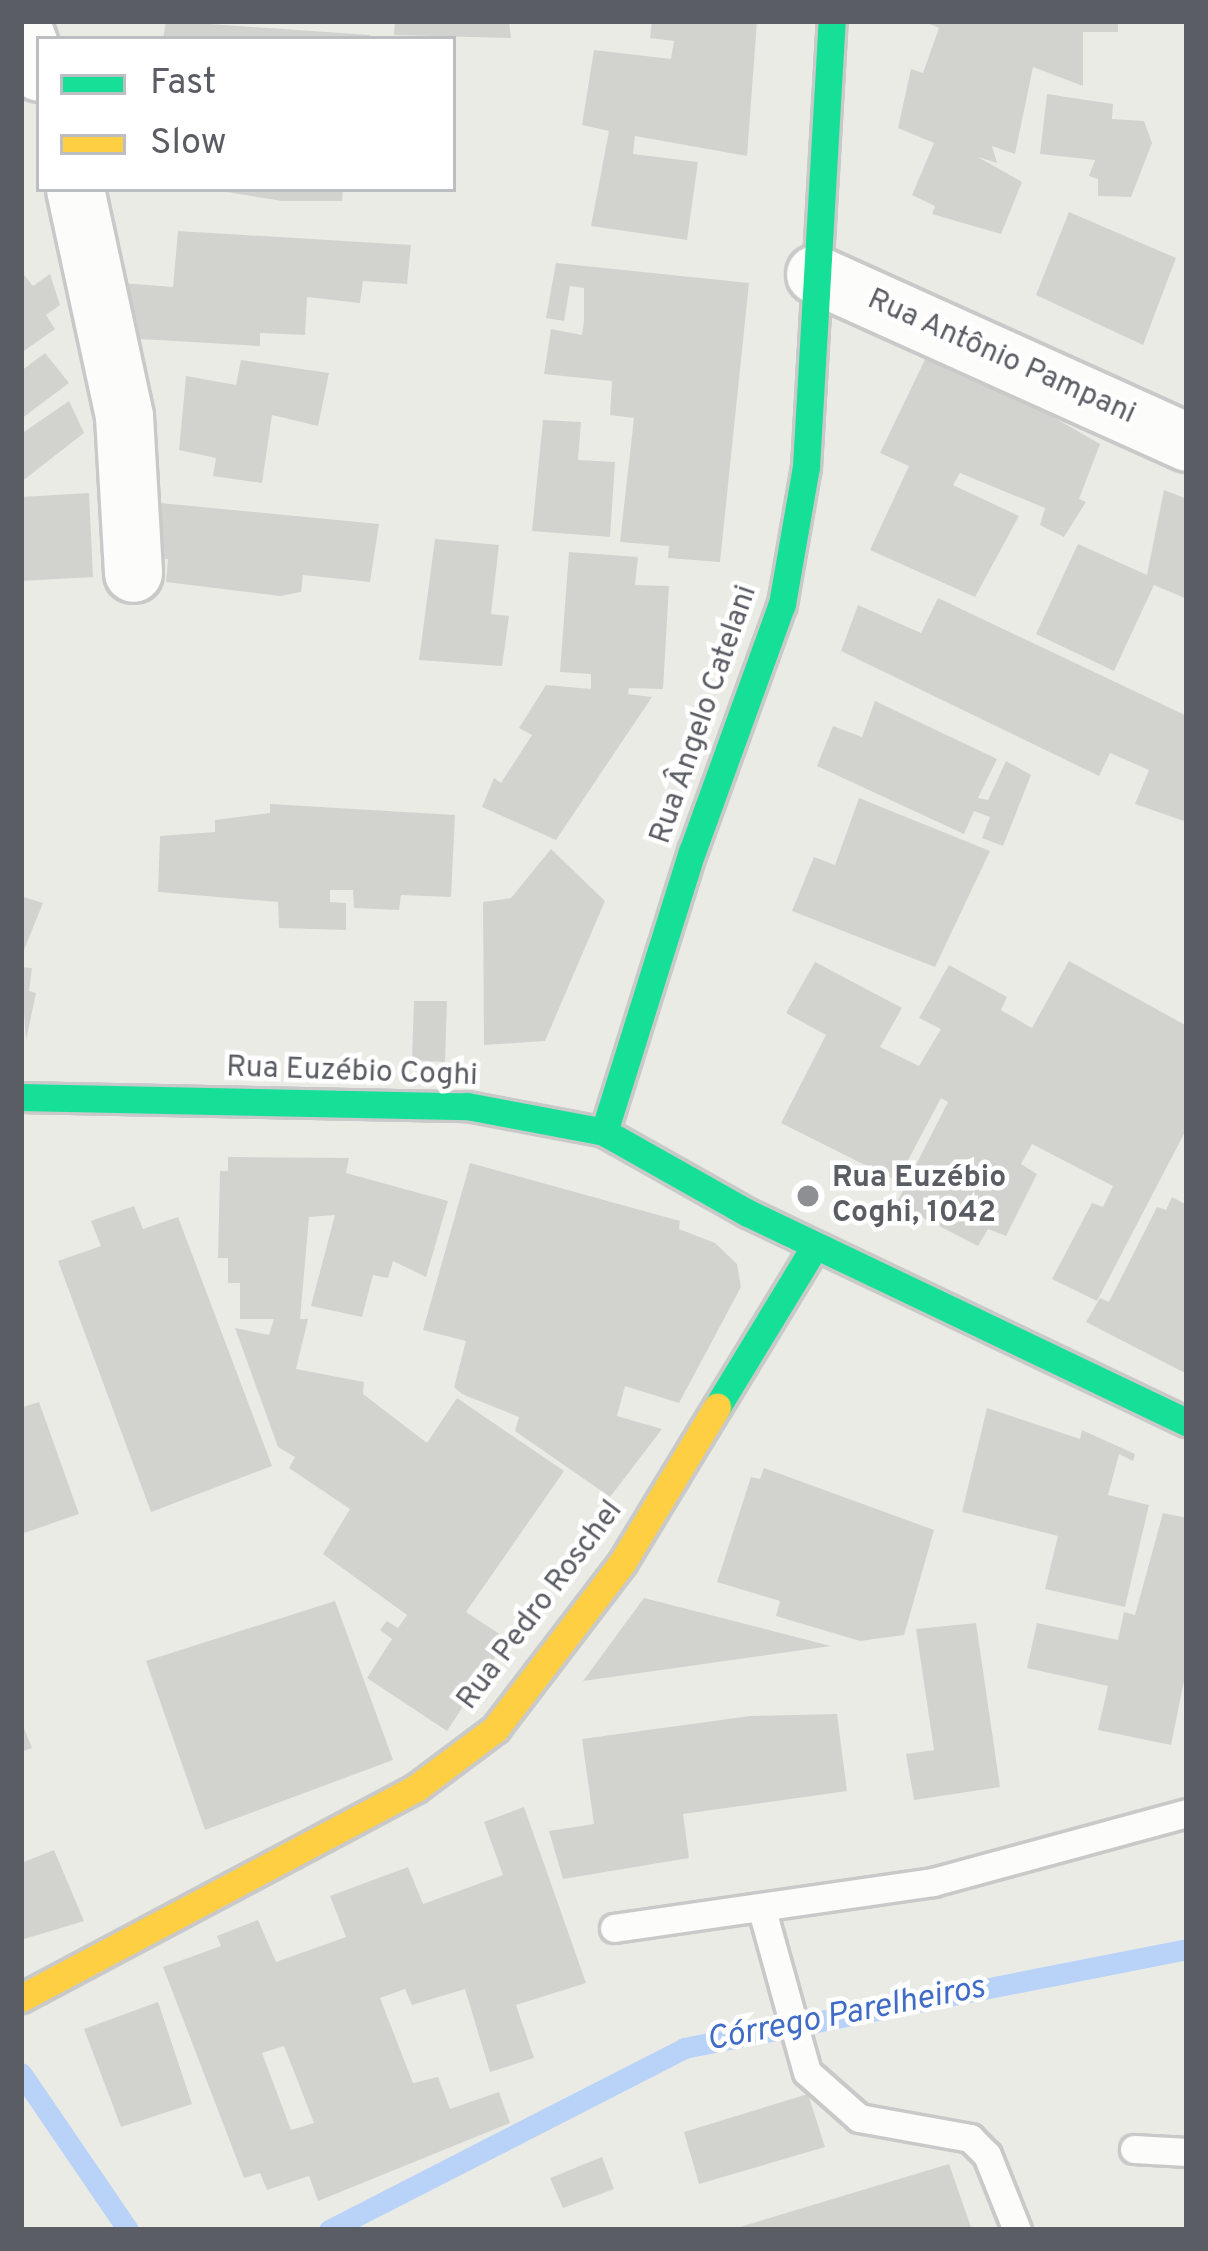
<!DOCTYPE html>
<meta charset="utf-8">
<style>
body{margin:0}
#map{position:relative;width:1208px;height:2251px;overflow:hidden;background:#ebebe6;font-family:Overpass,sans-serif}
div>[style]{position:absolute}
.stream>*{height:21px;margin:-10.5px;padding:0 10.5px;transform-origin:10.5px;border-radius:10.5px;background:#b8d2f8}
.building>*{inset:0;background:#d2d2cf}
.roads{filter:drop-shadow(3px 0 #c8c9c8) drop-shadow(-3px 0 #c8c9c8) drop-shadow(0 3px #c8c9c8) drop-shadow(0 -3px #c8c9c8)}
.lane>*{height:27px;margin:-13.5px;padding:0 13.5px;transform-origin:13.5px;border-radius:13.5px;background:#fcfcfb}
.street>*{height:57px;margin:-28.5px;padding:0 28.5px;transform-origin:28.5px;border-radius:28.5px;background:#fcfcfb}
.fast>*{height:27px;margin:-13.5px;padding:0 13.5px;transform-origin:13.5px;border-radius:13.5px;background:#16e098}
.slow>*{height:27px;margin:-13.5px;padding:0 13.5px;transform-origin:13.5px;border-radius:13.5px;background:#ffcf43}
.dots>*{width:33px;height:33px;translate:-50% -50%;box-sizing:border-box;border:6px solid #fff;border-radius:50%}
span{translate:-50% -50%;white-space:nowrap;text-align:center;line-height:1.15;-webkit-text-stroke:9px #fff;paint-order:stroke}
.street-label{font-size:30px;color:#5b5d64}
.poi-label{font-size:30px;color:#5b5d64;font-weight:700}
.left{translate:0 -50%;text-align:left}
.water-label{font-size:33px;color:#406cc7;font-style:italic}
.frame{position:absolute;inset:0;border:24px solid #5b5d64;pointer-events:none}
.legend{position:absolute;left:36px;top:36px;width:420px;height:156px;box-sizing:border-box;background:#fff;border:3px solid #bdbec1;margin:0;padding:15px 21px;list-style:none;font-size:36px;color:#5b5d64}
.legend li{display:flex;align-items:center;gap:24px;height:60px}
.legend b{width:60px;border:3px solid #bdbec1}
</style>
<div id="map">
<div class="stream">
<div style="left:21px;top:2073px;width:190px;rotate:55.7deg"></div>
<div style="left:329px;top:2230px;width:399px;rotate:-27.1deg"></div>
<div style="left:684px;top:2048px;width:513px;rotate:-11.13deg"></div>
</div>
<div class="building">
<div style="clip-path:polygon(166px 21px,370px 35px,370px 39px,163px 39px)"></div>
<div style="clip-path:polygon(395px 21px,509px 21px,511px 38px,394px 35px)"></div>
<div style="clip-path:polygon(652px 21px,757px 21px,747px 156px,635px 136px,633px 154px,698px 162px,687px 240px,591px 226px,609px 131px,582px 125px,594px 50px,671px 59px,674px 41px,650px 38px)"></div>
<div style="clip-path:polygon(923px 21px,1118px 21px,1118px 32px,1083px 32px,1083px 86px,1033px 67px,1015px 154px,992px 146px,997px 163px,978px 157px,1022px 182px,1001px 234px,932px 214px,935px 206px,912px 195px,934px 143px,898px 128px,911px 69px,923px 73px,939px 28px)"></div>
<div style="clip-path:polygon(1047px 94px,1113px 104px,1112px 119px,1144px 121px,1152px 143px,1131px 197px,1098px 196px,1098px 179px,1089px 176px,1095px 160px,1040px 154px)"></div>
<div style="clip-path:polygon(208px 189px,343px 189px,342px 201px,282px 201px)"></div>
<div style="clip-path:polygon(1069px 212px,1176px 258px,1143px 345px,1036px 295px)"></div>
<div style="clip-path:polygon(178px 231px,411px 245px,407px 284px,363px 281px,360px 303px,307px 297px,305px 335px,260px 333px,260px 346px,123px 338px,121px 283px,173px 287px)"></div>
<div style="clip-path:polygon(556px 263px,749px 283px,720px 562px,668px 558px,669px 546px,620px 542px,634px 418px,610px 415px,612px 381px,544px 374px,551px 329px,582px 335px,584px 321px,584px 288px,570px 286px,564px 321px,546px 318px)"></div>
<div style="clip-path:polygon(21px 271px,33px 286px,50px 274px,60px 305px,46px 315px,55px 329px,21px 353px)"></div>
<div style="clip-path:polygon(931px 347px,1100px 444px,1079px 499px,1086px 502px,1064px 537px,1040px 525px,1045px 508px,960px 473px,953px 485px,1019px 516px,975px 597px,870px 550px,909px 466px,880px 453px)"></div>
<div style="clip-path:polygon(45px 353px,69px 383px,21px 419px,21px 371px)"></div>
<div style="clip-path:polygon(241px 360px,329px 373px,318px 426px,272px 415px,262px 483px,213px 476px,216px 458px,179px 450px,186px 376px,236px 385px)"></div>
<div style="clip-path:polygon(69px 401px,84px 433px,21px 482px,21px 434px)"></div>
<div style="clip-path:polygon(543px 420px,581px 422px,578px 460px,615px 462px,610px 537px,532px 531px)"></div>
<div style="clip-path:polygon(1164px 490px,1187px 499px,1187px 599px,1154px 585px,1114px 671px,1036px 634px,1078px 544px,1147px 575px)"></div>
<div style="clip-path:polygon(89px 493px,93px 577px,21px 581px,21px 497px)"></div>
<div style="clip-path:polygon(150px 502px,379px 524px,370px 582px,303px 575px,301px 592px,280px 596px,166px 582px,168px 559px,148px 558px)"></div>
<div style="clip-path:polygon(435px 539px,499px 545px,491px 614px,509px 616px,502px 666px,419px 660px)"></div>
<div style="clip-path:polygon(569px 552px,638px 557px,635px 585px,669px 586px,663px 689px,629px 688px,628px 694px,652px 697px,556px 840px,482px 807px,494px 778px,501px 783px,532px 735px,519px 728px,546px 685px,591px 689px,591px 674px,560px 672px)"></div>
<div style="clip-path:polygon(938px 598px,1187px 716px,1187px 822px,1135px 804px,1149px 770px,1110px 753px,1099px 776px,841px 651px,858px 605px,921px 633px)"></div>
<div style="clip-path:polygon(875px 701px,997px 759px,978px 798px,988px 800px,1006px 761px,1031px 775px,1003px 846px,982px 838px,990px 817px,974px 811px,964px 834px,817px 766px,833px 726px,862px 737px)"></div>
<div style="clip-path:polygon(859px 798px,990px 851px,935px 967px,792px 911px,814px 857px,835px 865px)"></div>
<div style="clip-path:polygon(270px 804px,455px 815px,451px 897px,401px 895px,399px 910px,354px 908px,353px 890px,330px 890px,330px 902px,346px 903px,346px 930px,279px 928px,278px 902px,158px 892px,160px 836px,215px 832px,215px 820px,270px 813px)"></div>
<div style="clip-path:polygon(551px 849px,605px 901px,545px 1041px,484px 1045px,483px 902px,511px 898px)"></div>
<div style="clip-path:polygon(21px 896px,43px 903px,22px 955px,21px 955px)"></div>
<div style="clip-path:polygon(1069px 961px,1187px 1026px,1187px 1128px,1097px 1301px,1052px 1279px,1092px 1203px,1103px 1207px,1113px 1186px,1032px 1144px,1021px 1164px,1037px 1174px,1006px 1236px,988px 1229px,978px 1246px,896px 1204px,948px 1102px,941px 1098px,897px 1181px,781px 1123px,826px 1035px,786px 1013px,815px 962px,902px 1008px,880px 1047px,919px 1066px,941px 1029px,919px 1018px,949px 965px,1007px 997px,1001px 1010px,1032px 1028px)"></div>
<div style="clip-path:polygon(21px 967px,32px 968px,29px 991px,36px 993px,26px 1040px)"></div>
<div style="clip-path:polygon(414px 1001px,447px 1001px,445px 1062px,412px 1060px)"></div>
<div style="clip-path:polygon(228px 1157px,349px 1158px,346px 1173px,448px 1201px,426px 1277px,393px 1261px,388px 1278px,373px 1275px,362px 1317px,311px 1306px,335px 1215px,309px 1217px,300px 1319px,308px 1319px,296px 1369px,364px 1382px,363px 1394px,427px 1443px,457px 1398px,564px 1471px,466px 1612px,507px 1639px,447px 1731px,367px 1678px,392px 1639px,380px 1630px,387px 1621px,398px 1628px,407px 1615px,323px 1554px,350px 1509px,289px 1468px,295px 1457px,278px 1447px,235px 1328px,269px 1335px,274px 1319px,240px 1319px,240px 1283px,228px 1283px,228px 1258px,218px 1258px,220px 1171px,228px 1171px)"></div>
<div style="clip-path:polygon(470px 1163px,680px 1221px,679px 1229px,715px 1243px,737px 1264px,741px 1287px,679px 1403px,625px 1386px,617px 1416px,662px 1429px,610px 1497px,515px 1431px,519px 1417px,462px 1394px,454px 1387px,466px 1341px,423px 1330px)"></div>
<div style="clip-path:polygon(1172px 1197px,1187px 1205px,1187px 1374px,1086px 1322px,1100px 1298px,1109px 1302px,1157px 1207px,1166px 1210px)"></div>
<div style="clip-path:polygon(134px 1206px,143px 1229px,178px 1217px,272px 1466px,151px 1512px,58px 1261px,101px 1246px,91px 1221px)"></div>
<div style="clip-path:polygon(39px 1402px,79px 1514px,21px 1534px,23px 1407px)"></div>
<div style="clip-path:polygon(987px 1408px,1080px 1439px,1082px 1430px,1135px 1454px,1133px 1461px,1119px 1454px,1108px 1495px,1149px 1505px,1125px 1607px,1045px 1589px,1058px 1536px,962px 1512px)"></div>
<div style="clip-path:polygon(764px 1468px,934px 1530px,904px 1635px,860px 1641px,776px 1616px,780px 1601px,717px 1582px,751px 1477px,760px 1479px)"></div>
<div style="clip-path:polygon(1163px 1513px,1187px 1518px,1187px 1666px,1171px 1745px,1098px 1730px,1108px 1686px,1027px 1668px,1037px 1623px,1118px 1640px,1124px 1612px,1135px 1615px)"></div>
<div style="clip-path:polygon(644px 1598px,831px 1646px,583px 1681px)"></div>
<div style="clip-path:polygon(335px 1601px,393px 1760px,205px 1830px,146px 1661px)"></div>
<div style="clip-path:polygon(976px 1623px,1000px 1787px,914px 1800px,906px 1754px,934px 1750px,916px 1629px)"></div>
<div style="clip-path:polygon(837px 1714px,847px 1791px,683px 1814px,689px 1858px,563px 1879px,549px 1831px,594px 1824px,582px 1739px,750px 1716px)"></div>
<div style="clip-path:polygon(21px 1721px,32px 1748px,21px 1752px)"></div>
<div style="clip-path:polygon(evenodd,524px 1807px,586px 1983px,516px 2005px,534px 2058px,490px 2072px,465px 1989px,412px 2005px,405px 1989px,380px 1998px,413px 2083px,438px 2077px,450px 2109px,499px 2092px,510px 2123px,318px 2201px,309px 2176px,267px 2190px,260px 2173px,244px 2178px,163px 1967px,221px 1946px,217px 1936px,258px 1920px,276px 1962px,346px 1937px,330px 1896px,408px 1867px,423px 1904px,503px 1875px,484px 1822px,524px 1807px,284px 2046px,314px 2123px,291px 2130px,262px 2053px,284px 2046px)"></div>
<div style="clip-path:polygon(54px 1850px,84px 1921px,21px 1940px,21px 1863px)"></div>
<div style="clip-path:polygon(158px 2002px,192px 2104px,121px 2127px,84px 2029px)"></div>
<div style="clip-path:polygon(808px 2094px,825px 2147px,699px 2184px,684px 2132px)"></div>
<div style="clip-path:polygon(602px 2157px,614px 2189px,563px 2208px,550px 2178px)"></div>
<div style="clip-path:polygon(949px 2164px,972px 2230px,733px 2230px,733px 2229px)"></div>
</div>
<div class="roads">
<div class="lane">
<div style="left:762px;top:1910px;width:168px;rotate:74.5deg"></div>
<div style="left:807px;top:2072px;width:69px;rotate:41.5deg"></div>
<div style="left:859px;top:2118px;width:113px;rotate:10.2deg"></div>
<div style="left:970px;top:2138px;width:24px;rotate:45deg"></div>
<div style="left:987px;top:2155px;width:81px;rotate:68.2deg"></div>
<div style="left:614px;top:1928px;width:322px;rotate:-8.2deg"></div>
<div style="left:933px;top:1882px;width:263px;rotate:-15.2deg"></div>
<div style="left:1134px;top:2149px;width:53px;rotate:3.2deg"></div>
</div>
<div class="street">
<div style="left:21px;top:23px;width:52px;rotate:69.8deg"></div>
<div style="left:75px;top:189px;width:232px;rotate:77.8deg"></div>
<div style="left:124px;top:416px;width:157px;rotate:86.7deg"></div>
<div style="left:815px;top:274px;width:408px;rotate:24.3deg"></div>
</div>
<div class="fast">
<div style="left:21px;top:1097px;width:446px;rotate:1.2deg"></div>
<div style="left:467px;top:1106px;width:139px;rotate:10.7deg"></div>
<div style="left:604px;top:1132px;width:165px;rotate:29.4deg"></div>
<div style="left:748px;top:1213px;width:486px;rotate:25.5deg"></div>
<div style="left:604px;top:1132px;width:294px;rotate:-72.6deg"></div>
<div style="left:692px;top:852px;width:264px;rotate:-70.1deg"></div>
<div style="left:782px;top:604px;width:139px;rotate:-80.1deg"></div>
<div style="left:806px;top:467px;width:447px;rotate:-86.7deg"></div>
<div style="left:717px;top:1407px;width:188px;rotate:-58.7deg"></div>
</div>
<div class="slow">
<div style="left:21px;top:1998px;width:447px;rotate:-28deg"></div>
<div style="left:416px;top:1788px;width:99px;rotate:-36.8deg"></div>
<div style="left:495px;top:1729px;width:209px;rotate:-52.6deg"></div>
<div style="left:622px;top:1563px;width:183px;rotate:-58.7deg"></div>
</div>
</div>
<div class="dots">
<div style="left:808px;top:1196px;background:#8d8f92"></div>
</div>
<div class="street-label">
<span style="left:1001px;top:358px;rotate:24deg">Rua Antônio Pampani</span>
<span style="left:705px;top:715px;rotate:-71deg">Rua Ângelo Catelani</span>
<span style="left:352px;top:1073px;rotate:2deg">Rua Euzébio Coghi</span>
<span style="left:541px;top:1606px;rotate:-53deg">Rua Pedro Roschel</span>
</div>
<div class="poi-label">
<span class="left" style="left:832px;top:1196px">Rua Euzébio<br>Coghi, 1042</span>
</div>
<div class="water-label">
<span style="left:846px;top:2016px;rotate:-11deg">Córrego Parelheiros</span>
</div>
<div class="frame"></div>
<ul class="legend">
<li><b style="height:15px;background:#16e098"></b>Fast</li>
<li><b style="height:15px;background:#ffcf43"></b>Slow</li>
</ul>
</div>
